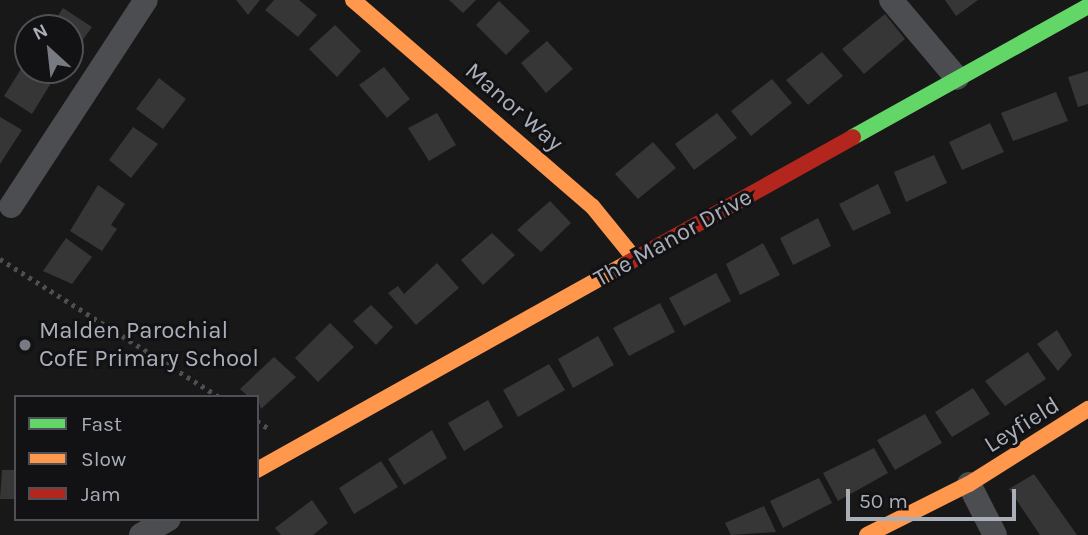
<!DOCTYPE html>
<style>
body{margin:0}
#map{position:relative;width:1088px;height:535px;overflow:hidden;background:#181818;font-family:Karla,sans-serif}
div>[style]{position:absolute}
.building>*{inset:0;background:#363637}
.path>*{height:4.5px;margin-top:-2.25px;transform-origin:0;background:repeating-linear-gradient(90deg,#4e4f53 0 3.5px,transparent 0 8.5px)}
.street>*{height:24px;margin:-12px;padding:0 12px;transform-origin:12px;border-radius:12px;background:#4c4d51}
.fast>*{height:16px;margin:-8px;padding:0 8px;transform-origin:8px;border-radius:8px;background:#63d668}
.slow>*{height:16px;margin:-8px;padding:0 8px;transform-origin:8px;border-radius:8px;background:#ff974d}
.jam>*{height:16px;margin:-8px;padding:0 8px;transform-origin:8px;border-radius:8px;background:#b3261e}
.dots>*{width:19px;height:19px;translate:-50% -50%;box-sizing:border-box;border:4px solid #121214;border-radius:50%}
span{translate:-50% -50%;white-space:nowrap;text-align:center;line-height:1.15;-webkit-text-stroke:6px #121214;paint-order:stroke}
.street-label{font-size:24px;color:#aaaeb9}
.poi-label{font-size:24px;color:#aaaeb9}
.left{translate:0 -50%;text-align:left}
.legend{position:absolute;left:14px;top:395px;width:245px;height:126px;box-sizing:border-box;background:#121214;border:2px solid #4f5056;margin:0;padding:9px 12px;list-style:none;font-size:21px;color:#aaaeb9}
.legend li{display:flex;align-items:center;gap:14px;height:35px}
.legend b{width:35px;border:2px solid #4f5056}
.north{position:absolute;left:14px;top:14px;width:70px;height:70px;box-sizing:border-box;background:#121214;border:2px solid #4f5056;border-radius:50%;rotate:333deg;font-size:19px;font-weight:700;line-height:28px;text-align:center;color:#aaaeb9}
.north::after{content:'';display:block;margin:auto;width:24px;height:32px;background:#777a81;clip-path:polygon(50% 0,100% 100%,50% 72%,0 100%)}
.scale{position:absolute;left:846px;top:489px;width:170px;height:32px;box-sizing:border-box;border:4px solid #aaaeb9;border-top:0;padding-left:9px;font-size:21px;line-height:24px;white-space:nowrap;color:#aaaeb9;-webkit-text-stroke:5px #121214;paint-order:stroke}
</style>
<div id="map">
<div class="building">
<div style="clip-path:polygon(236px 0,260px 0,248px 15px)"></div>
<div style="clip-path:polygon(274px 0,299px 0,317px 15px,298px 37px,265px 10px)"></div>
<div style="clip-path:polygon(449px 0,476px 0,463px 13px)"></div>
<div style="clip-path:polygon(945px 0,978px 0,956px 16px)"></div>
<div style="clip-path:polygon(499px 1px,530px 31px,506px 55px,476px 25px)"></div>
<div style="clip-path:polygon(63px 8px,92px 27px,70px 58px,70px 28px,50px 28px)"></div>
<div style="clip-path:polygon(885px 14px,905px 39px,864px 74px,842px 49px)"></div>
<div style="clip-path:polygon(335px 25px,361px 51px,337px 77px,309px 49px)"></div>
<div style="clip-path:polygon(547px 41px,573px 69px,546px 93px,521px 63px)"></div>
<div style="clip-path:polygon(822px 52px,843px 76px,808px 105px,786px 80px)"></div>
<div style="clip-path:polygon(28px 58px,28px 70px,49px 70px,56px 75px,32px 114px,4px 96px)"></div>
<div style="clip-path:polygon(384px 67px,410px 99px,387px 118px,359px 85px)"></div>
<div style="clip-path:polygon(1088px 71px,1088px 104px,1078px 107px,1068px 77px)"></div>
<div style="clip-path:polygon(159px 78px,186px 99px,163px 129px,136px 109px)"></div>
<div style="clip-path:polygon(772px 79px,792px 103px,751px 136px,731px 111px)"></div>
<div style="clip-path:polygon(1056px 92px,1068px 121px,1013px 141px,1001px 113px)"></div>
<div style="clip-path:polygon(437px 113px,456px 145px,429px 161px,408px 128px)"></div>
<div style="clip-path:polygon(717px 113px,737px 138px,694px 170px,675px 144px)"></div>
<div style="clip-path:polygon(0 117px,22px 130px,0 164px)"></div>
<div style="clip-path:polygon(990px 123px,1004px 152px,962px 170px,949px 142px)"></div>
<div style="clip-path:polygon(133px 127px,158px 144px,131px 178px,109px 160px)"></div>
<div style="clip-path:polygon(653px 142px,676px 168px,638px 199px,615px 174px)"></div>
<div style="clip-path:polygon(934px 155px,947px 183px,906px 202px,894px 172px)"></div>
<div style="clip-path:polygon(878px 184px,891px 213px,853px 231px,839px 204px)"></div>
<div style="clip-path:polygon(98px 185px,125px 204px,111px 225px,117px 229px,102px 251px,70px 231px)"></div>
<div style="clip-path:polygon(550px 201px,571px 223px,541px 252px,517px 230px)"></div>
<div style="clip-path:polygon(818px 218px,831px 246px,793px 265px,780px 238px)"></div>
<div style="clip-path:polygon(492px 233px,515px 255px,483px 285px,461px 260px)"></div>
<div style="clip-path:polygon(66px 238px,92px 257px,72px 284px,43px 271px)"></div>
<div style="clip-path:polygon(763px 243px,780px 275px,740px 295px,726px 264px)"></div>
<div style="clip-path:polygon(437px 263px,459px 288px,416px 325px,388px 293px,398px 286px,404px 294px)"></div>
<div style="clip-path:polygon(716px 273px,731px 301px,684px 326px,669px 298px)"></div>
<div style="clip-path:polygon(660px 303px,675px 332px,629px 356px,613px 328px)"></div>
<div style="clip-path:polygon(371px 305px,393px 327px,376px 345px,353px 321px)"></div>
<div style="clip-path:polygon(330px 323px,354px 347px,318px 382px,295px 358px)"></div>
<div style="clip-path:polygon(1057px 330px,1072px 355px,1058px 371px,1037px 344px)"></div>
<div style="clip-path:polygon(598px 336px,614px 365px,573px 388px,558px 359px)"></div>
<div style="clip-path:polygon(1028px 352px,1046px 379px,1005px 406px,985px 381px)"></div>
<div style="clip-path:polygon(274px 357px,296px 377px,261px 409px,257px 397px,249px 397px,240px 389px)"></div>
<div style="clip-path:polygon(549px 364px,565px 390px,518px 417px,503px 390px)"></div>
<div style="clip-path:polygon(973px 388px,990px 414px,952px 437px,935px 412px)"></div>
<div style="clip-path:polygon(488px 400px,503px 427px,464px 451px,448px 423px)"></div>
<div style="clip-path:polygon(925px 414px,942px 443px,895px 470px,877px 440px)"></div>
<div style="clip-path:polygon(432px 430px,447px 458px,404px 485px,388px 459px)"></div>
<div style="clip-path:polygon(874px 448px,888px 473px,838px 501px,823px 473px)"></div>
<div style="clip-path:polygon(381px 461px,398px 487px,354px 514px,339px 488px)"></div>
<div style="clip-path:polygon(2px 470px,16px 470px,16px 499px,0 499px)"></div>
<div style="clip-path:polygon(1034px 474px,1077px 535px,1040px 535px,1009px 489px)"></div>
<div style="clip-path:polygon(819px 478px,832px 503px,783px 528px,770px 501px)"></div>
<div style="clip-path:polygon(312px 500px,328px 523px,313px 535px,281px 535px,275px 528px)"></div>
<div style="clip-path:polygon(764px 506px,776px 532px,731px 535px,725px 523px)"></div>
</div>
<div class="path">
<div style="left:0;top:259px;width:259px;rotate:32.2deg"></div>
<div style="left:257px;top:421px;width:17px;rotate:33deg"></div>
</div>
<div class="street">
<div style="left:891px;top:0;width:102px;rotate:49.8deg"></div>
<div style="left:11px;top:206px;width:246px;rotate:-56.8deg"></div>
<div style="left:969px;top:484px;width:57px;rotate:63deg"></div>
<div style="left:141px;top:535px;width:32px;rotate:-30deg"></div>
</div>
<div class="fast">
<div style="left:853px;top:137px;width:269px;rotate:-29.1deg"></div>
</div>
<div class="slow">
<div style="left:353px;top:0;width:316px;rotate:40.8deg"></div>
<div style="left:592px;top:206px;width:68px;rotate:50.9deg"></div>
<div style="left:257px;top:470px;width:423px;rotate:-29.2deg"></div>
<div style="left:867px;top:535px;width:114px;rotate:-26.6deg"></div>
<div style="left:969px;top:484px;width:141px;rotate:-32.2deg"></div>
</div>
<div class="jam">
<div style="left:626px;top:264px;width:260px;rotate:-29.2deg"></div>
</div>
<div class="dots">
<div style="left:25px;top:345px;background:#777a81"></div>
</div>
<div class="street-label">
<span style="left:514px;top:107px;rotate:41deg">Manor Way</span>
<span style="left:673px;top:238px;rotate:-29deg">The Manor Drive</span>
<span style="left:1022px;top:425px;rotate:-32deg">Leyfield</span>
</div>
<div class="poi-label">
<span class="left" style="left:39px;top:345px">Malden Parochial<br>CofE Primary School</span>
</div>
<ul class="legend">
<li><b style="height:9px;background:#63d668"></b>Fast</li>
<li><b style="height:9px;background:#ff974d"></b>Slow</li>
<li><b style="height:9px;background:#b3261e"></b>Jam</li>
</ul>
<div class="north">N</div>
<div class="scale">50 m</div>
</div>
